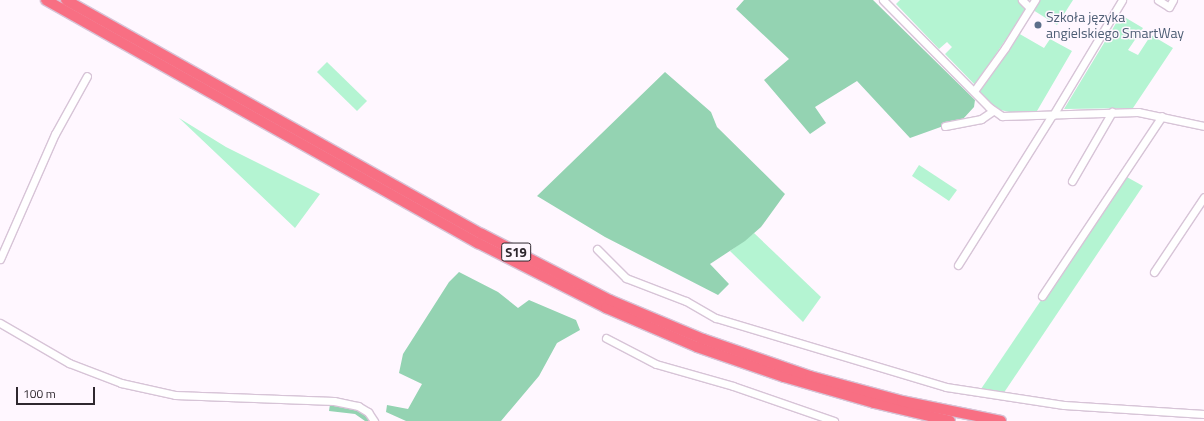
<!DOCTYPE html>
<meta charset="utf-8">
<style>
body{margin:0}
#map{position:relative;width:1204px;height:421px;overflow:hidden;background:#fff7ff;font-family:"Titillium Web",sans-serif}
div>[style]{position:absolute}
.green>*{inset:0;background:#b4f4d2}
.forest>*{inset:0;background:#94d3b2}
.roads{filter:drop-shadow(1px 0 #d7c4d7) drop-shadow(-1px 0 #d7c4d7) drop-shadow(0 1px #d7c4d7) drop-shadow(0 -1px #d7c4d7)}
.minor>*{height:7px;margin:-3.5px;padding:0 3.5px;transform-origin:3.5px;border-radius:3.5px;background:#fff}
.highway>*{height:10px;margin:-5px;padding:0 5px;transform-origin:5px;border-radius:5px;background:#f86f83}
.dots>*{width:11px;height:11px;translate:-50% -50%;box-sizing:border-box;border:2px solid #fff7ff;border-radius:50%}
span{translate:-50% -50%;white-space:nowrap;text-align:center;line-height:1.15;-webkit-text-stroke:3px #fff7ff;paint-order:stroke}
.shield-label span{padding:1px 3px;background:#fff7ff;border:1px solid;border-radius:3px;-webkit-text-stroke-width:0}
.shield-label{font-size:13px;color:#2f282f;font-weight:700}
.service-label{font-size:14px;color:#4e5e75}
.left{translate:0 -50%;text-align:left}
.scale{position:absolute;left:16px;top:387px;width:79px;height:18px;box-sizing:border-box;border:2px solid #2f282f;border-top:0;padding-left:5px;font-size:12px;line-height:14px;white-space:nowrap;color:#2f282f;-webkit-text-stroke:3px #fff7ff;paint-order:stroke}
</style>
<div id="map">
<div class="green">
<div style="clip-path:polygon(900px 0,1019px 0,1027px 8px,975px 85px,945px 54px,952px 47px,947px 42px,939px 49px,896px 4px)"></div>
<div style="clip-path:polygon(1040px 0,1073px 0,1057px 25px,1033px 10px)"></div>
<div style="clip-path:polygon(1121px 15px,1143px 28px,1128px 50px,1138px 55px,1151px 35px,1173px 48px,1133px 108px,1064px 109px)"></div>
<div style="clip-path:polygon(1018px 33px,1044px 48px,1050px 39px,1072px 51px,1037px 111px,1014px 113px,996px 109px,979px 91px)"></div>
<div style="clip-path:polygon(327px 62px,367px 101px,357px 111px,317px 72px)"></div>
<div style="clip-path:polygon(179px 118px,226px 147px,320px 194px,295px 228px)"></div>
<div style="clip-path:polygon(919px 165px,957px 190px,949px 201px,912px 176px)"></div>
<div style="clip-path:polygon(1125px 176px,1143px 186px,1003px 394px,981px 389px)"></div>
<div style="clip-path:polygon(754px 233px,821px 297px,803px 322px,730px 251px)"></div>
</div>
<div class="forest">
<div style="clip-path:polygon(744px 0,873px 0,975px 100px,974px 107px,963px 119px,910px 138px,857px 81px,815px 107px,826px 123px,810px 134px,764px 80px,789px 59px,736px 9px)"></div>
<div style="clip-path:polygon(665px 72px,711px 112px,717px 127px,785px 194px,761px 227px,745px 241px,710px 264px,729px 284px,718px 295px,605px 237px,537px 196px)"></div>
<div style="clip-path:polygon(459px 272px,498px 292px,518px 308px,529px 300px,576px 320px,580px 330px,557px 343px,539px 376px,501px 421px,406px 421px,386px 412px,387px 405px,408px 409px,422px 384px,399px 373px,403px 354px,449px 282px)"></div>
<div style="clip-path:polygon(330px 404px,353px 408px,368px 415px,370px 421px,365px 421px,355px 414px,329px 411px)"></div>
</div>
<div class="roads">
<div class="minor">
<div style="left:883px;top:0;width:151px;rotate:45.3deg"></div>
<div style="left:989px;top:107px;width:16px;rotate:35deg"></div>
<div style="left:1002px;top:116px;width:136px;rotate:-1.7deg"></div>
<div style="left:1138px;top:112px;width:67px;rotate:12deg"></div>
<div style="left:1022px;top:0;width:11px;rotate:45deg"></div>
<div style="left:1158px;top:0;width:13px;rotate:32deg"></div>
<div style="left:1169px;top:7px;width:8px;rotate:-60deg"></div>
<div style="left:974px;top:91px;width:53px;rotate:-54.2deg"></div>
<div style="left:1005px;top:48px;width:57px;rotate:-58deg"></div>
<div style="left:1053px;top:115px;width:134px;rotate:-59deg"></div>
<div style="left:945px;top:126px;width:37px;rotate:-11deg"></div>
<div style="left:981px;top:119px;width:14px;rotate:-34deg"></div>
<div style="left:1072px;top:181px;width:80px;rotate:-59.9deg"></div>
<div style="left:597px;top:249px;width:41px;rotate:45deg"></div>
<div style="left:626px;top:278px;width:64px;rotate:21deg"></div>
<div style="left:686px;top:301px;width:34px;rotate:30deg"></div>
<div style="left:716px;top:318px;width:240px;rotate:16.7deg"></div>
<div style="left:946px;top:387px;width:119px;rotate:8.7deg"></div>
<div style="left:1064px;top:405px;width:140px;rotate:3.7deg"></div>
<div style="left:0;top:259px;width:137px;rotate:-66.3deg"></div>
<div style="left:55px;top:134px;width:66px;rotate:-61.1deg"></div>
<div style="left:958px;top:265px;width:177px;rotate:-57.9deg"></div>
<div style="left:1154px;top:272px;width:90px;rotate:-56.3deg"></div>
<div style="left:1042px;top:296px;width:216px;rotate:-56.3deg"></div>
<div style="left:0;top:323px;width:80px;rotate:30.1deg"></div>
<div style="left:69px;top:363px;width:56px;rotate:21deg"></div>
<div style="left:121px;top:383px;width:55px;rotate:12.5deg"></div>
<div style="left:175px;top:395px;width:159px;rotate:2.2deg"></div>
<div style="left:334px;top:401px;width:25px;rotate:12deg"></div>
<div style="left:358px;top:406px;width:12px;rotate:31deg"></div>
<div style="left:368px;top:412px;width:11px;rotate:56deg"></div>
<div style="left:606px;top:338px;width:56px;rotate:27.5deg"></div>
<div style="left:656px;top:364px;width:80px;rotate:15.9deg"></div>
<div style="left:733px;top:386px;width:107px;rotate:19.1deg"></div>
</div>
<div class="highway">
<div style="left:46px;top:0;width:496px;rotate:29.4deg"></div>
<div style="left:478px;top:243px;width:144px;rotate:26.9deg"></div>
<div style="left:606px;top:308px;width:99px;rotate:23.2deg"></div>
<div style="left:697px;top:347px;width:92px;rotate:19deg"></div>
<div style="left:784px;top:377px;width:94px;rotate:16.1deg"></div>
<div style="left:874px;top:403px;width:78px;rotate:13.3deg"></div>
<div style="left:66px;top:0;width:477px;rotate:29.4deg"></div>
<div style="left:482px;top:234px;width:144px;rotate:27.3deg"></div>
<div style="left:610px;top:300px;width:101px;rotate:22.8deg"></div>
<div style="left:703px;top:339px;width:113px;rotate:19.1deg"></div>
<div style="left:810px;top:376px;width:95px;rotate:15.2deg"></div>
<div style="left:902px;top:401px;width:101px;rotate:11.4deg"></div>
</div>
</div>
<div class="dots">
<div style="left:1038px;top:25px;background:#5c6f8a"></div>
</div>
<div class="shield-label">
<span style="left:516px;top:252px">S19</span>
</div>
<div class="service-label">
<span class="left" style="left:1046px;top:25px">Szkoła języka<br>angielskiego SmartWay</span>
</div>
<div class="scale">100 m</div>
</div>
